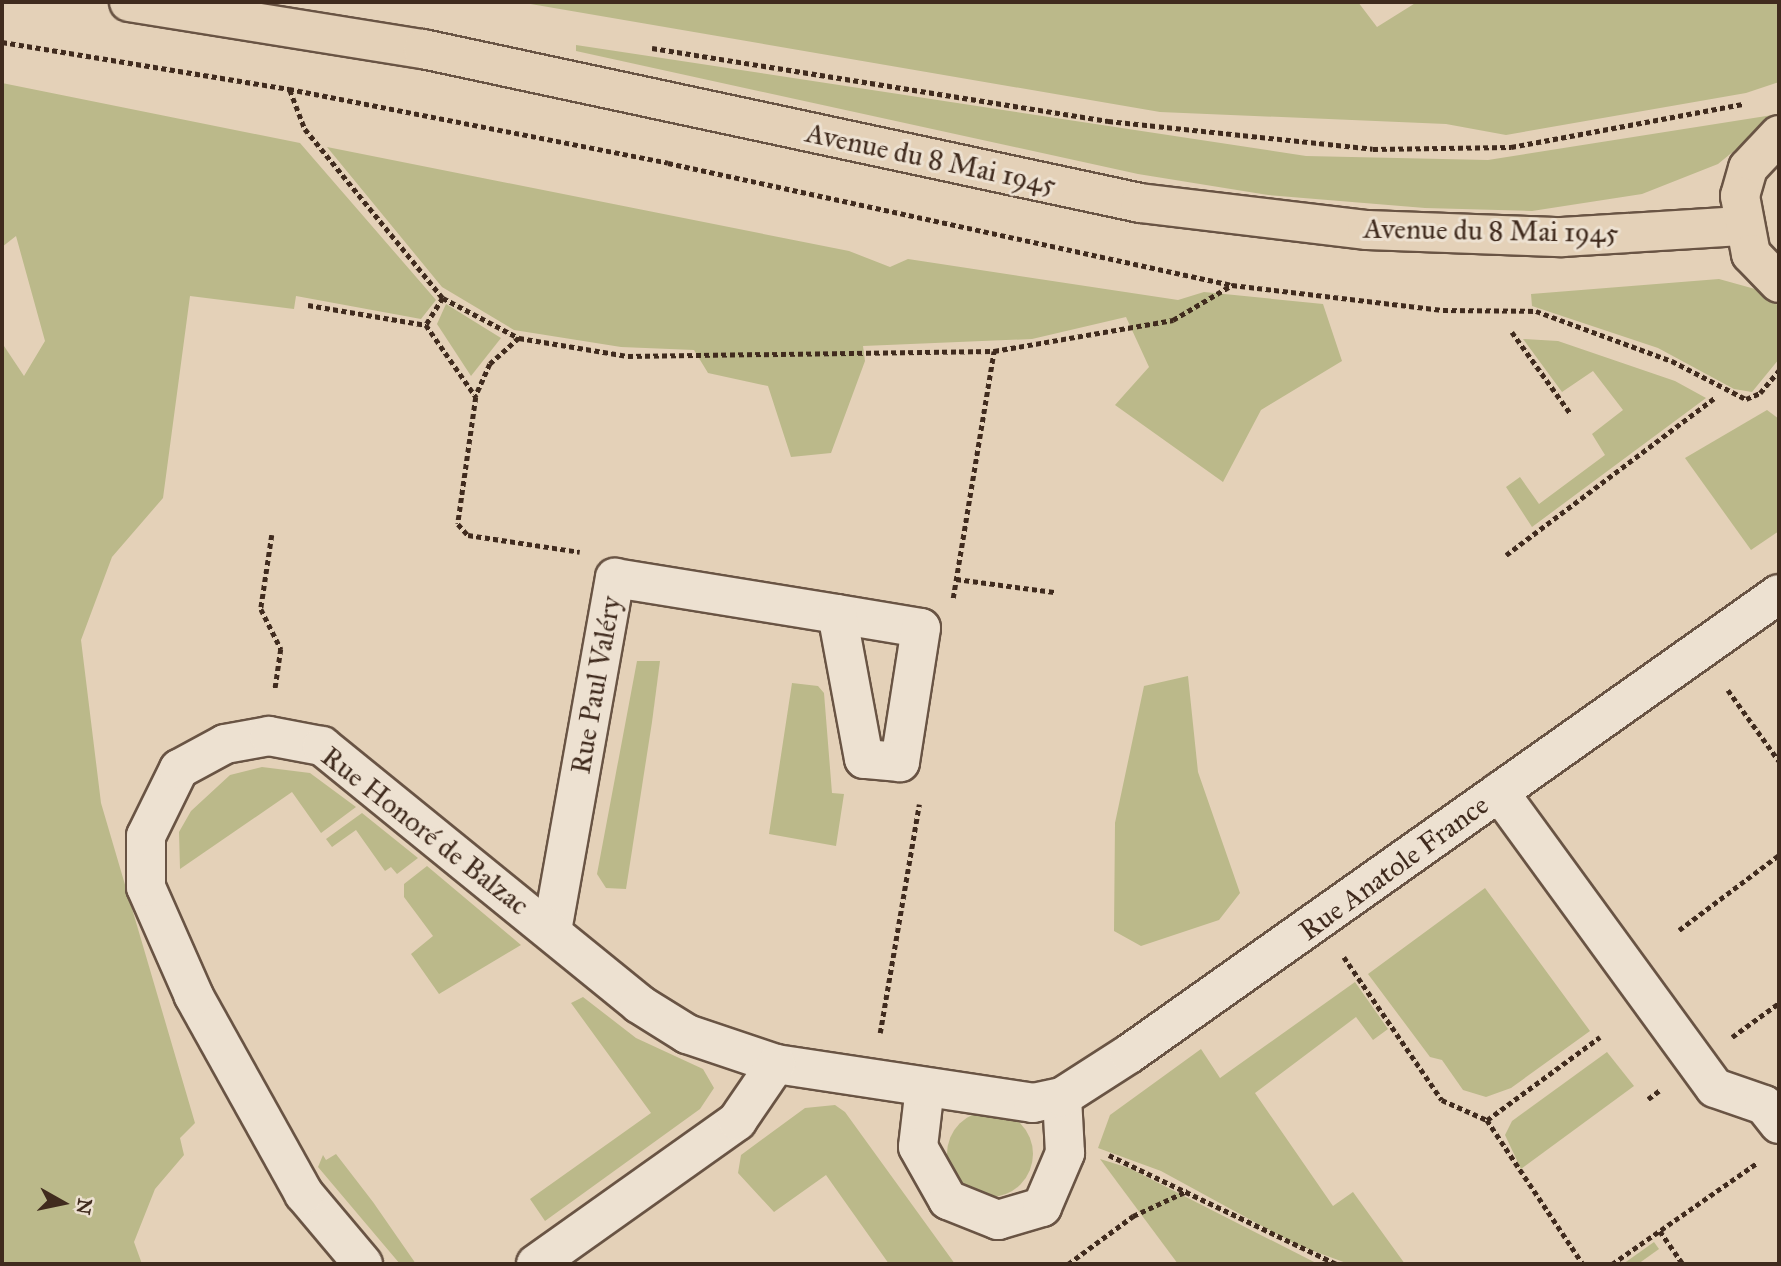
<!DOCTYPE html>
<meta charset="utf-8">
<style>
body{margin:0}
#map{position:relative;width:1781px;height:1266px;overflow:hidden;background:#e4d1b8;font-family:"IM FELL Great Primer",serif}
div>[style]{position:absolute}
.green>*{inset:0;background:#bbb98a}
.round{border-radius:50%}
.path>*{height:4.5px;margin-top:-2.25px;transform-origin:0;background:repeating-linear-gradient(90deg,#402b1e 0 5px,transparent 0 8.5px)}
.roads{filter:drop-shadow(2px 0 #695444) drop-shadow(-2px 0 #695444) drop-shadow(0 2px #695444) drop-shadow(0 -2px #695444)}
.minor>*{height:38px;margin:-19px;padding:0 19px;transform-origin:19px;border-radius:19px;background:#ede1d1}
.major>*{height:38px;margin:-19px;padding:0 19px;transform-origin:19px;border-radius:19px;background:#e4d1b8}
span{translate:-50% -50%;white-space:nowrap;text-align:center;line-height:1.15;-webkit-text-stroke:6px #ede1d1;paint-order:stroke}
.street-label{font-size:28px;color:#402b1e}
.frame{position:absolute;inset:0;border:4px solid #402b1e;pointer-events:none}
.north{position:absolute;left:28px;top:1168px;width:70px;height:70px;-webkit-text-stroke:5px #ede1d1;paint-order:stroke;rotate:99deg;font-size:19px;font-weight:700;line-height:28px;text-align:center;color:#402b1e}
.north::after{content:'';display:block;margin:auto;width:24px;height:32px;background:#402b1e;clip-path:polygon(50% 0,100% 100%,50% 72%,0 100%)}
</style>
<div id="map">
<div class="green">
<div style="clip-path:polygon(519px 2px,1358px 2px,1377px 27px,1417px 2px,1779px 2px,1779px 82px,1746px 93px,1506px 135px,1446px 124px,1160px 112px)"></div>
<div style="clip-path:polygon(576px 45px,1306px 156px,1488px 160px,1779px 114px,1718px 164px,1642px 194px,1532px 211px,1425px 208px,1268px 195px,1138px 174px,576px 51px)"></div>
<div style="clip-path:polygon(2px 83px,300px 143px,436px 300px,421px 319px,296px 296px,294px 309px,190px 296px,163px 498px,112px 557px,81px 640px,101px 803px,195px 1123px,180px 1138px,184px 1155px,155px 1189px,134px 1242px,142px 1264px,2px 1264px,2px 343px,24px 376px,45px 341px,16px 236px,2px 247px)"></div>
<div style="clip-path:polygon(327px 147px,849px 251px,890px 267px,908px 259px,1178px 300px,1204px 292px,1323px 304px,1342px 361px,1261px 410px,1223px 482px,1115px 405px,1149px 367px,1126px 317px,1032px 339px,863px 346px,865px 361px,831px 453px,791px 457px,768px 386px,708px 373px,694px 350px,621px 347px,514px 330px,442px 287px)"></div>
<div style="clip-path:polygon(1719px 279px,1755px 289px,1779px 306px,1779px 359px,1752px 392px,1734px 389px,1658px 348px,1532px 306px,1531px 294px)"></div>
<div style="clip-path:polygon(446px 304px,501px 338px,471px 376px,437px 324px)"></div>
<div style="clip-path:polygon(1523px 339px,1558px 341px,1675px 381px,1706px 398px,1532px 527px,1506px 487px,1520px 477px,1539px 504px,1605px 455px,1592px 434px,1623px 410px,1593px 371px,1562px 392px)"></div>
<div style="clip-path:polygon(1767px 410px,1779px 419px,1779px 531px,1751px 550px,1685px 458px)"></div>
<div style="clip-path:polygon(637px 661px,660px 661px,652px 722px,626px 889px,606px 888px,597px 874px)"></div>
<div style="clip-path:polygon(1188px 676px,1198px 772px,1240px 893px,1219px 920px,1141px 946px,1114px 931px,1115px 823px,1144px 686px)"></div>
<div style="clip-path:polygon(792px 683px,818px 686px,824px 693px,832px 793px,844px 794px,836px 846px,769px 834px)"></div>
<div style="clip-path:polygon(262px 767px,310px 773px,356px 807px,321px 833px,292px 792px,180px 869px,179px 832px,191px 811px,230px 775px)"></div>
<div style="clip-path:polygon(362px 813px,418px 858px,397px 874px,391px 867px,385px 871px,356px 830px,332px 847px,326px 839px)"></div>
<div style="clip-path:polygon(427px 866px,521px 945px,439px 994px,411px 954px,433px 936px,404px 897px,404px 884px)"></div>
<div style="clip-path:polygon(1485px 888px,1590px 1031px,1511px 1088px,1486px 1097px,1463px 1090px,1442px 1060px,1430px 1057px,1368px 974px)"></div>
<div style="clip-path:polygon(1355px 982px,1388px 1029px,1373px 1040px,1356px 1017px,1255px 1093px,1333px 1206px,1353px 1192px,1405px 1264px,1349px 1264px,1297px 1245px,1161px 1171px,1098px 1148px,1110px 1115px,1201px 1049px,1220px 1078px)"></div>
<div style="clip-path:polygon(583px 997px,636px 1038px,703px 1069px,714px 1088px,700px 1109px,545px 1221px,530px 1199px,651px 1113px,571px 1003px)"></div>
<div style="clip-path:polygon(1607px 1052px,1634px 1086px,1521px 1169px,1505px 1135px,1512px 1121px)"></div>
<div style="clip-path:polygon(835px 1105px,845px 1112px,955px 1264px,889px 1264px,826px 1175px,774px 1212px,738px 1173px,741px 1155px,805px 1108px)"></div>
<div class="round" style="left:947px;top:1111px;width:86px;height:86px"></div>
<div style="clip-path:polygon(336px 1154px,373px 1202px,416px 1264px,400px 1264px,318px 1167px,323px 1155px,326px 1160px)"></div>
<div style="clip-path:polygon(1100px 1159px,1129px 1168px,1318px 1264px,1178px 1264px)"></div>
<div style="clip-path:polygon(1654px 1242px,1659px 1249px,1638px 1264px,1623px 1264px)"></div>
</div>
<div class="path">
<div style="left:2px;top:42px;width:291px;rotate:9.3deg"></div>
<div style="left:289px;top:89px;width:386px;rotate:11deg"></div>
<div style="left:668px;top:163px;width:577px;rotate:12.21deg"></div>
<div style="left:1232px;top:285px;width:212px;rotate:6.8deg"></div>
<div style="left:1443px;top:310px;width:93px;rotate:0.6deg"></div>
<div style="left:1536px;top:311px;width:145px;rotate:20.2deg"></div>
<div style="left:1672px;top:361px;width:83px;rotate:27.2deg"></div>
<div style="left:1746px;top:399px;width:15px;rotate:-23deg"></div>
<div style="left:1760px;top:393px;width:30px;rotate:-50deg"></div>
<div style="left:652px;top:48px;width:462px;rotate:9.1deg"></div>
<div style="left:1108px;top:121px;width:266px;rotate:6deg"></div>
<div style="left:1373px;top:149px;width:138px;rotate:-0.8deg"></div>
<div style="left:1511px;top:147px;width:237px;rotate:-10.5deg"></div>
<div style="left:290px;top:90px;width:42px;rotate:69deg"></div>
<div style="left:305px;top:129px;width:218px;rotate:50.8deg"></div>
<div style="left:443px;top:298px;width:31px;rotate:122deg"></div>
<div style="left:443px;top:298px;width:86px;rotate:27.8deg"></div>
<div style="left:519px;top:338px;width:39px;rotate:138deg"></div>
<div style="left:490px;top:364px;width:35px;rotate:114deg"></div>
<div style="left:308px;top:305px;width:120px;rotate:9.6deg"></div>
<div style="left:426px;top:325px;width:88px;rotate:55.2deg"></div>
<div style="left:476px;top:397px;width:128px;rotate:98.1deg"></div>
<div style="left:458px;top:524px;width:15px;rotate:48deg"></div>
<div style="left:468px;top:535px;width:113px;rotate:8.6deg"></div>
<div style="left:1512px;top:332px;width:101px;rotate:54.3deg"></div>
<div style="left:519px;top:338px;width:110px;rotate:9.4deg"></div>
<div style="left:628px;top:356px;width:366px;rotate:-0.8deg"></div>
<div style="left:994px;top:351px;width:182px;rotate:-9.8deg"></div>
<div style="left:1173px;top:320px;width:69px;rotate:-30.7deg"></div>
<div style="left:272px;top:535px;width:75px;rotate:98.5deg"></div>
<div style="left:261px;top:609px;width:45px;rotate:63.4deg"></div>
<div style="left:281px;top:649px;width:41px;rotate:98.3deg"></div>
<div style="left:1506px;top:555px;width:263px;rotate:-37deg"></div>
<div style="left:956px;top:579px;width:99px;rotate:7.6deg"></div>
<div style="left:953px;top:598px;width:250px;rotate:-80.6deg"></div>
<div style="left:1728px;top:690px;width:87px;rotate:54.3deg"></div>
<div style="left:1679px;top:930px;width:125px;rotate:-36.9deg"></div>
<div style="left:1344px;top:957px;width:173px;rotate:55.6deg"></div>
<div style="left:1442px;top:1100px;width:49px;rotate:24deg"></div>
<div style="left:1487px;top:1120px;width:173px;rotate:56.3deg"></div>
<div style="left:880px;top:1033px;width:232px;rotate:-80.3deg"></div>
<div style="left:1732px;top:1037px;width:58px;rotate:-35.9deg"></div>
<div style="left:1648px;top:1099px;width:15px;rotate:-37deg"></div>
<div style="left:1487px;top:1120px;width:140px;rotate:-36.3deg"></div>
<div style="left:1109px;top:1155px;width:253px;rotate:25.6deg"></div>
<div style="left:1660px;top:1231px;width:40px;rotate:55.1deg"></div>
<div style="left:1068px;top:1264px;width:81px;rotate:-36.4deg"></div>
<div style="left:1133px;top:1216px;width:60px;rotate:-24.8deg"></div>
<div style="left:1612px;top:1264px;width:177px;rotate:-34.9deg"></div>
</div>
<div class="roads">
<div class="minor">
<div style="left:1499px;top:792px;width:366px;rotate:53.9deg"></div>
<div style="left:1715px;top:1088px;width:52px;rotate:19.1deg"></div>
<div style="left:1764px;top:1105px;width:24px;rotate:52deg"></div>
<div style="left:552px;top:931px;width:359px;rotate:-79.9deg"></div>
<div style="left:615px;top:578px;width:225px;rotate:9.2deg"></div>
<div style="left:837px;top:614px;width:85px;rotate:9.5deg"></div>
<div style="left:921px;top:628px;width:136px;rotate:98.9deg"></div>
<div style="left:900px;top:762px;width:36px;rotate:-175deg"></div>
<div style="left:864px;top:759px;width:147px;rotate:-100.5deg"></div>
<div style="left:925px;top:1087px;width:60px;rotate:96.7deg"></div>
<div style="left:918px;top:1147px;width:61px;rotate:60.5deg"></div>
<div style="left:948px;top:1200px;width:54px;rotate:21.8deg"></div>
<div style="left:998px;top:1220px;width:46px;rotate:-16.5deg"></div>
<div style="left:1042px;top:1207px;width:59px;rotate:-66.9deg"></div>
<div style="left:1065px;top:1153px;width:56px;rotate:-93.1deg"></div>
<div style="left:363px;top:1264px;width:92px;rotate:-130.1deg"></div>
<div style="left:304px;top:1194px;width:227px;rotate:-119.1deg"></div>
<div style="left:194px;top:996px;width:119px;rotate:-113.8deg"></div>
<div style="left:146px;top:887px;width:51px;rotate:-90deg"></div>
<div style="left:146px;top:836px;width:75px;rotate:-63.8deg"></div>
<div style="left:179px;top:769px;width:52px;rotate:-28.5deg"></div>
<div style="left:225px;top:744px;width:45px;rotate:-10.3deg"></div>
<div style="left:269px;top:736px;width:54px;rotate:10.7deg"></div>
<div style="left:322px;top:746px;width:409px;rotate:39.1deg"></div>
<div style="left:639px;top:1004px;width:57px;rotate:32deg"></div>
<div style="left:687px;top:1034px;width:94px;rotate:18.6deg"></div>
<div style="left:776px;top:1064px;width:260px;rotate:8.6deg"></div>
<div style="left:1033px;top:1103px;width:30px;rotate:-12deg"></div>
<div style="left:1062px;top:1097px;width:80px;rotate:-32.7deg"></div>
<div style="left:1129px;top:1054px;width:796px;rotate:-35.29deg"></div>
<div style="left:536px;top:1264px;width:247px;rotate:-35.4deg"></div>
<div style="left:737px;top:1121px;width:69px;rotate:-55.6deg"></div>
</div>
<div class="major">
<div style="left:129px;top:2px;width:298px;rotate:9.1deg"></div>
<div style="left:423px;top:49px;width:733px;rotate:12.12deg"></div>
<div style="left:1140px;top:203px;width:229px;rotate:6.8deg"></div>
<div style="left:1367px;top:230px;width:195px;rotate:2.1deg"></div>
<div style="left:1562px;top:237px;width:179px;rotate:-3.5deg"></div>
<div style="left:1779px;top:135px;width:45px;rotate:133.2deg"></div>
<div style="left:1748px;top:168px;width:29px;rotate:106deg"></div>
<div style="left:1740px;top:196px;width:59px;rotate:79.3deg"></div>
<div style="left:1751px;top:254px;width:40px;rotate:46deg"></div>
</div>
</div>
<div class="street-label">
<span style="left:931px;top:159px;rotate:12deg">Avenue du 8 Mai 1945</span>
<span style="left:1491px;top:231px;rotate:1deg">Avenue du 8 Mai 1945</span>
<span style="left:596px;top:685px;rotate:-80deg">Rue Paul Valéry</span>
<span style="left:425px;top:831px;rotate:38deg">Rue Honoré de Balzac</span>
<span style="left:1394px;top:868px;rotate:-36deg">Rue Anatole France</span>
</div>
<div class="frame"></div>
<div class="north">N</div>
</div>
